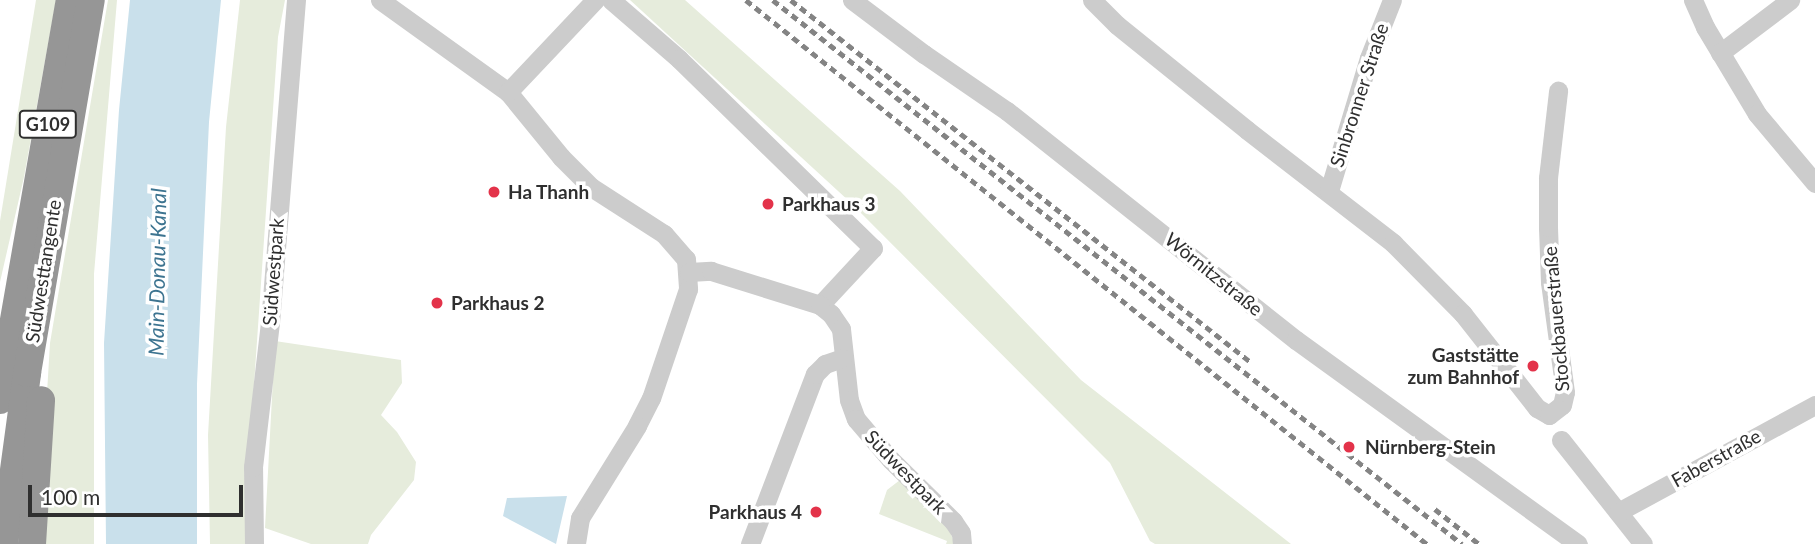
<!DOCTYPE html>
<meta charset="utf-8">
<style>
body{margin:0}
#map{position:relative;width:1815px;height:544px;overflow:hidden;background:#fff;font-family:Lato,sans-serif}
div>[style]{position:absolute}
.green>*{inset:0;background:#e6ecdc}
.water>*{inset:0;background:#c9e0eb}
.minor>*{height:19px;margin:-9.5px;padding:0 9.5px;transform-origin:9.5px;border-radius:9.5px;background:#ccc}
.highway>*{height:28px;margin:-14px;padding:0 14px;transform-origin:14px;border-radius:14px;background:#969696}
.rail>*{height:4.5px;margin-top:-2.25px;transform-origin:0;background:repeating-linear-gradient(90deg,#848484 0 7px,transparent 0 12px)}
.dots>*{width:19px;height:19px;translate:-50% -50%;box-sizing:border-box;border:4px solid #fff;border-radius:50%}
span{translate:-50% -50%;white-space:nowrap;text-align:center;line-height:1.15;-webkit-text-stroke:7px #fff;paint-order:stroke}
.shield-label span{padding:2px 5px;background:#fff;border:2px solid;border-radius:5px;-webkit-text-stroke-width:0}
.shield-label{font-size:18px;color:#2f2f2f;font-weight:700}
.street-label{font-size:19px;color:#2f2f2f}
.poi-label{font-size:19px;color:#2f2f2f;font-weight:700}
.left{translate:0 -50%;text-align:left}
.right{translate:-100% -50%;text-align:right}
.water-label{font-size:21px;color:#3d7490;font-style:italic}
.scale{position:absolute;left:28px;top:485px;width:215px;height:32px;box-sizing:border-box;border:4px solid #2f2f2f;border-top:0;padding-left:9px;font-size:21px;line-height:24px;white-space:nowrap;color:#2f2f2f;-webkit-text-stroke:5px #fff;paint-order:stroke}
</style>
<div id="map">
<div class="green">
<div style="clip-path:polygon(36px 0,56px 0,24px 177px,0 282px,0 221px)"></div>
<div style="clip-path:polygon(108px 0,117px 0,94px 274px,94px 544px,38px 544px,50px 343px)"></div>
<div style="clip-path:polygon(240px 0,285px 0,278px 37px,247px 486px,246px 544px,210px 544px,208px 435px,226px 127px)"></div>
<div style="clip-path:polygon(630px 0,685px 0,900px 191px,1081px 380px,1291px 544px,1155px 544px,1150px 541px,1110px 463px,850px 202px)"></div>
<div style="clip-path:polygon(275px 341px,401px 360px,402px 383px,381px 415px,397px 432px,416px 462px,414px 480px,371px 535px,368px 544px,311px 544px,265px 528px)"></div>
<div style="clip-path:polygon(900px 480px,948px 527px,955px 544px,946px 544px,947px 541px,879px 514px,887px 490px)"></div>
</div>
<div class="water">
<div style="clip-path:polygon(130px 0,221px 0,209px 122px,197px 384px,197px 544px,106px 544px,104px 343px,119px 110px)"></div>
<div style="clip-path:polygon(567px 496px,556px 544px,503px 516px,507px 498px)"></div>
</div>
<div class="minor">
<div style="left:380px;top:0;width:158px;rotate:35.7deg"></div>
<div style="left:508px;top:92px;width:84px;rotate:50.8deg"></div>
<div style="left:561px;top:157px;width:42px;rotate:45deg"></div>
<div style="left:591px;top:187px;width:87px;rotate:32.8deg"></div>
<div style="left:664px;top:234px;width:33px;rotate:49deg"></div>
<div style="left:686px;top:259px;width:30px;rotate:86deg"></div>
<div style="left:688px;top:289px;width:115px;rotate:108.7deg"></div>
<div style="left:651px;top:398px;width:31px;rotate:117deg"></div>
<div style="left:637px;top:426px;width:108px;rotate:121.8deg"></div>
<div style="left:580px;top:518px;width:26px;rotate:99deg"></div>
<div style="left:611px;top:0;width:90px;rotate:40.9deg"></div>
<div style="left:679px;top:59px;width:271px;rotate:44.3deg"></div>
<div style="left:873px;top:248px;width:78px;rotate:132.9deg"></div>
<div style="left:852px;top:0;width:90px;rotate:36.9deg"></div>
<div style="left:924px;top:54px;width:101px;rotate:34.5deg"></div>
<div style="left:1007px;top:111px;width:369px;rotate:38.4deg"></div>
<div style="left:1296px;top:340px;width:348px;rotate:35.9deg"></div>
<div style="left:1092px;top:0;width:35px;rotate:45deg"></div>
<div style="left:1117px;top:25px;width:167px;rotate:38.9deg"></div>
<div style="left:1247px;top:130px;width:185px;rotate:37.7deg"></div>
<div style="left:1393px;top:243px;width:100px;rotate:45.4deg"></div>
<div style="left:1463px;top:314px;width:120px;rotate:51.8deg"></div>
<div style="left:1537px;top:408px;width:14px;rotate:30deg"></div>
<div style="left:1549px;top:415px;width:16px;rotate:-38deg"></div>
<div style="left:1562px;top:405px;width:13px;rotate:-77deg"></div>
<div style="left:1565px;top:392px;width:111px;rotate:-97.8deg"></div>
<div style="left:1550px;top:282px;width:55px;rotate:-92.1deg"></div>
<div style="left:1548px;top:227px;width:49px;rotate:-90deg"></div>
<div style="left:1548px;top:178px;width:88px;rotate:-83.4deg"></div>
<div style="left:1693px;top:0;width:30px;rotate:66deg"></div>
<div style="left:1705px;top:27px;width:101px;rotate:59.1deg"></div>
<div style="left:1757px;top:114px;width:90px;rotate:50deg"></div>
<div style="left:1720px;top:53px;width:88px;rotate:-37.1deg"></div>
<div style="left:508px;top:92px;width:127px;rotate:-46.6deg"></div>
<div style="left:1329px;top:191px;width:139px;rotate:-73.3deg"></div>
<div style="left:1369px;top:58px;width:62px;rotate:-68.4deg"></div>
<div style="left:689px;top:272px;width:22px;rotate:-3deg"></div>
<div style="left:711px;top:271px;width:114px;rotate:17.3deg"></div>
<div style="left:820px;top:305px;width:14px;rotate:39deg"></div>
<div style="left:831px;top:314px;width:18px;rotate:56deg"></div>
<div style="left:841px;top:329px;width:71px;rotate:83.6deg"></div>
<div style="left:849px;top:400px;width:20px;rotate:70deg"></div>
<div style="left:856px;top:419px;width:54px;rotate:49.5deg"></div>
<div style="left:891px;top:460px;width:87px;rotate:44.5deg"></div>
<div style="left:953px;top:521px;width:14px;rotate:56deg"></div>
<div style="left:961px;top:533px;width:11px;rotate:85deg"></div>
<div style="left:1561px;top:440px;width:132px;rotate:51.7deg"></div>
<div style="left:1618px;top:512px;width:224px;rotate:-28.5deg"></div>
<div style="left:254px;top:544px;width:77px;rotate:-90.7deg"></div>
<div style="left:253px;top:467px;width:145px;rotate:-83.3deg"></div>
<div style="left:270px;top:323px;width:324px;rotate:-85.4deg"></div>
<div style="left:750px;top:544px;width:182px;rotate:-69.1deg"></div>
<div style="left:815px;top:374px;width:14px;rotate:-45deg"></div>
<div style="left:825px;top:364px;width:18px;rotate:-19deg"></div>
</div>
<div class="highway">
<div style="left:0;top:400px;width:406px;rotate:-80.1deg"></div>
<div style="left:4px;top:544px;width:173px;rotate:-82.3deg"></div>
<div style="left:27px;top:373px;width:378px;rotate:-80.3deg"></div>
<div style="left:32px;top:544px;width:144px;rotate:-86.4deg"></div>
</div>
<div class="rail">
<div style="left:746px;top:0;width:872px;rotate:38.62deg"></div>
<div style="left:773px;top:0;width:878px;rotate:38.29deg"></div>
<div style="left:791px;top:0;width:587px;rotate:38.22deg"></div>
<div style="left:1435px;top:509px;width:56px;rotate:38.5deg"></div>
</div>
<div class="dots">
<div style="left:494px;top:192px;background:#e3334a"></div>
<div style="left:768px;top:204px;background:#e3334a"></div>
<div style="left:437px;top:303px;background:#e3334a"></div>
<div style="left:1533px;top:366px;background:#e3334a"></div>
<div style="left:1349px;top:447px;background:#e3334a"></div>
<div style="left:816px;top:512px;background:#e3334a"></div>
</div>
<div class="shield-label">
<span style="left:48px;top:124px">G109</span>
</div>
<div class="street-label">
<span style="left:1359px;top:95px;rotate:-72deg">Sinbronner Straße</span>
<span style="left:43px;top:271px;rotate:-81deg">Südwesttangente</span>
<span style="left:273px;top:272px;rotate:-86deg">Südwestpark</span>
<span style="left:1214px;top:274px;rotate:39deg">Wörnitzstraße</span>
<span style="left:1556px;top:319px;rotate:-95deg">Stockbauerstraße</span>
<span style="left:1716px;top:458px;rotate:-29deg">Faberstraße</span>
<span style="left:906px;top:472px;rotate:46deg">Südwestpark</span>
</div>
<div class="poi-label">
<span class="left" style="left:508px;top:192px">Ha Thanh</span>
<span class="left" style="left:782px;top:204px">Parkhaus 3</span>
<span class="left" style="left:451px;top:303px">Parkhaus 2</span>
<span class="right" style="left:1519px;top:366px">Gaststätte<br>zum Bahnhof</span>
<span class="left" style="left:1365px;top:447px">Nürnberg-Stein</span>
<span class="right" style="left:802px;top:512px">Parkhaus 4</span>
</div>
<div class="water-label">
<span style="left:157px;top:272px;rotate:-89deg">Main-Donau-Kanal</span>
</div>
<div class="scale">100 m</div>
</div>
